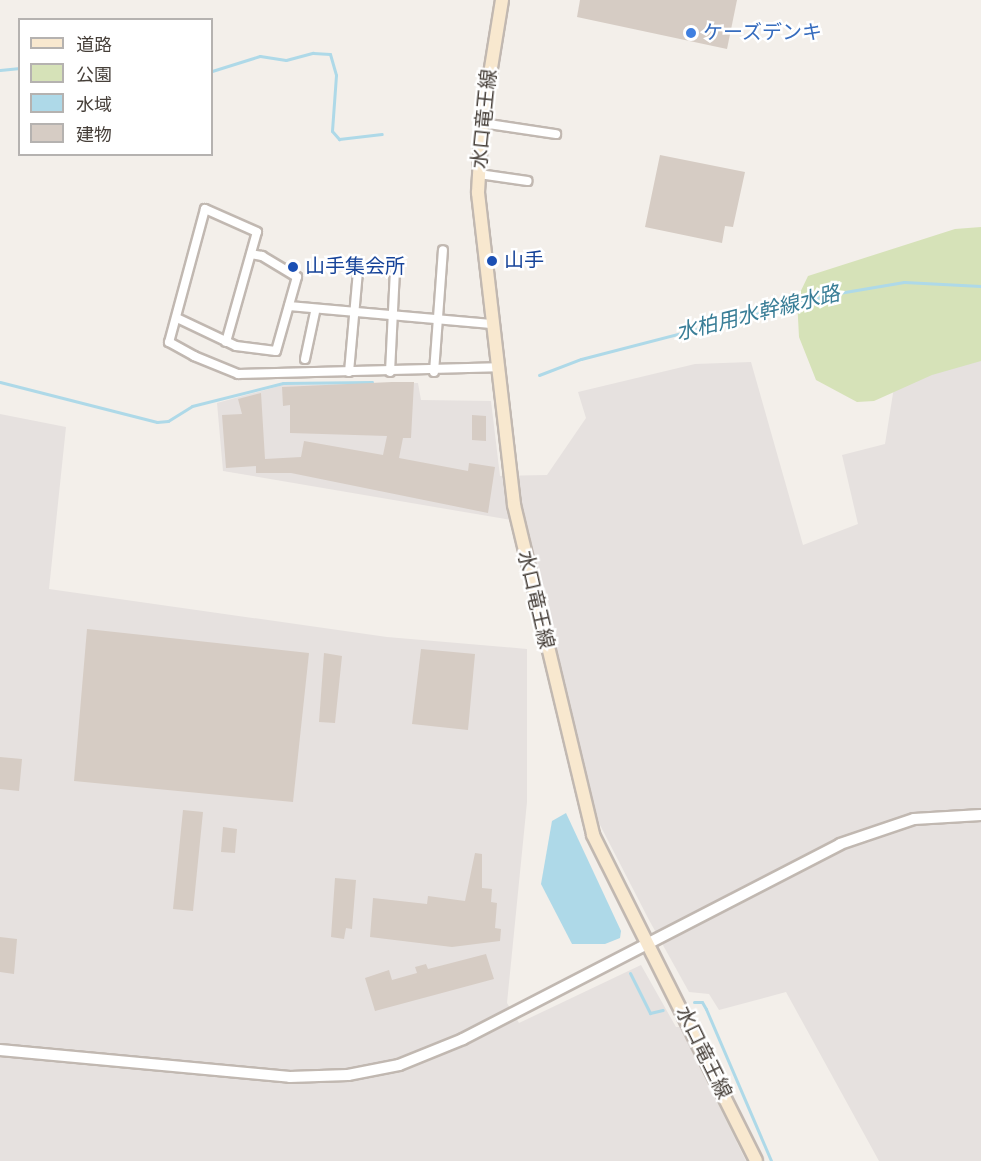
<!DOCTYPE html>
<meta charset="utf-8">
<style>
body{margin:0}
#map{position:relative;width:981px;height:1161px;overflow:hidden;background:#f3efea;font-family:"Sofia Sans Condensed","Noto Sans JP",sans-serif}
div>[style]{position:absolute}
.industrial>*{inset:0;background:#e6e1df}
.green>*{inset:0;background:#d6e2b8}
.water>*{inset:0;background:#aed9e8}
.stream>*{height:3px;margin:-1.5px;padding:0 1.5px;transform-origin:1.5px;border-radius:1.5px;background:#aed9e8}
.building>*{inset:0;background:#d6ccc4}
.roads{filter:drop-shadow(2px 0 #c1b8b1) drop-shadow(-2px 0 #c1b8b1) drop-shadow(0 2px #c1b8b1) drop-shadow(0 -2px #c1b8b1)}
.minor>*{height:8px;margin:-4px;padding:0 4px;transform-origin:4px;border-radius:4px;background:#fff}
.tertiary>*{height:10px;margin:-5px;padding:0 5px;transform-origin:5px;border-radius:5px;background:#fff}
.secondary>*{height:12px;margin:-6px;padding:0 6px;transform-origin:6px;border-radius:6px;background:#f8e8cf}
.dots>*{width:16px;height:16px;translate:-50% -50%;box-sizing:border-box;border:3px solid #fff;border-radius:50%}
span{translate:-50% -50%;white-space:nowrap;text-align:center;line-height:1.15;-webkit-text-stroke:5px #fff;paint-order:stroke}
.shop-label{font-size:20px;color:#366cbe}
.left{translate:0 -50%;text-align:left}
.street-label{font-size:20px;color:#463f39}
.transit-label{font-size:20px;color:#164399}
.water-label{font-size:21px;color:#3a7e97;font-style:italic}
.legend{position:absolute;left:18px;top:18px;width:195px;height:138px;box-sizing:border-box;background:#fff;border:2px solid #b5b2b0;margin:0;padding:8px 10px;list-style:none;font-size:18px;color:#463f39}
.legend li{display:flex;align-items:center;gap:12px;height:30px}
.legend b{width:30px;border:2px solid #b5b2b0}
</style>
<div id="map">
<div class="industrial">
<div style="clip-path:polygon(981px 327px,981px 1161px,879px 1161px,786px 992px,719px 1010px,709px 994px,689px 992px,649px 920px,599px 823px,523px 522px,223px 471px,217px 403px,283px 385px,418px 383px,421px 400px,491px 401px,500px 476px,547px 475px,586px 418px,578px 392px,695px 364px,751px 362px,803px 545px,858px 524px,842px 455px,885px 444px,903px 330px)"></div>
<div style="clip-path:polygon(0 414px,66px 427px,49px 589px,387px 637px,527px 649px,527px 802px,507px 1003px,519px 1023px,641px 965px,676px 1027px,680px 1027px,746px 1161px,0 1161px)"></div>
</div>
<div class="green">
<div style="clip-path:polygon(981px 227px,981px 361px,932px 375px,874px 401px,857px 402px,816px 380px,799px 337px,797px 299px,808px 276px,955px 229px)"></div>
</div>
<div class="water">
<div style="clip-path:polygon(566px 813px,621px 931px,620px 938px,605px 944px,572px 944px,541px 884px,552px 821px)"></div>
</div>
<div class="stream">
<div style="left:0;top:70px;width:20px;rotate:-6deg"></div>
<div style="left:212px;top:71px;width:50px;rotate:-17.4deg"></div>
<div style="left:260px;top:56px;width:26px;rotate:9deg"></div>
<div style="left:286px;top:60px;width:28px;rotate:-15deg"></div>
<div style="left:313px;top:53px;width:17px;rotate:3deg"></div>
<div style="left:330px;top:54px;width:22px;rotate:74deg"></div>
<div style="left:336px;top:75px;width:56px;rotate:94.1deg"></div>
<div style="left:332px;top:131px;width:11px;rotate:49deg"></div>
<div style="left:339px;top:139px;width:43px;rotate:-6.6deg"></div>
<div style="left:539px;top:375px;width:45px;rotate:-20.9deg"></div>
<div style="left:581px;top:359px;width:260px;rotate:-14.5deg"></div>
<div style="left:833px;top:294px;width:72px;rotate:-9.6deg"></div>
<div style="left:904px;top:282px;width:77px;rotate:3deg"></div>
<div style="left:0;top:382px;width:162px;rotate:14.3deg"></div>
<div style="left:157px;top:422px;width:11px;rotate:-5deg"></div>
<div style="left:168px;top:421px;width:28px;rotate:-32deg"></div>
<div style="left:192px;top:406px;width:94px;rotate:-14.2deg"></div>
<div style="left:283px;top:383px;width:89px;rotate:-0.6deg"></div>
<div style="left:630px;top:973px;width:45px;rotate:63.4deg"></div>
<div style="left:650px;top:1013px;width:13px;rotate:-13deg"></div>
<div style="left:694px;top:1002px;width:8px"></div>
<div style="left:702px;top:1002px;width:8px;rotate:60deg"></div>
<div style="left:706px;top:1009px;width:165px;rotate:66.8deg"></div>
</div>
<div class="building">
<div style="clip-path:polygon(580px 0,737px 0,727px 49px,577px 17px)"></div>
<div style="clip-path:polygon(660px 155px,745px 172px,733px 227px,725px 226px,722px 243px,645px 227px)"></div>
<div style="clip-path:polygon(392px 382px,414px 382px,411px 438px,403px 438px,399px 458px,468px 471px,469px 463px,495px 467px,488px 513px,291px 473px,256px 473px,256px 466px,226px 468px,222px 415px,242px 414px,238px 399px,261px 393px,265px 459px,301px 457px,304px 441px,383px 455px,387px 436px,290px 433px,290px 405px,283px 406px,282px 387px)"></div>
<div style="clip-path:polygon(472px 415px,486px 416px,486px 441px,472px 440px)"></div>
<div style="clip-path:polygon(87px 629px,309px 653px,293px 802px,74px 781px)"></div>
<div style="clip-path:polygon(421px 649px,475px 654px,468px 730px,412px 724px)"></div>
<div style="clip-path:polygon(324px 653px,342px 656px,335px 723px,319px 722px)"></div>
<div style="clip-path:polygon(0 757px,22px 759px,19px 791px,0 789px)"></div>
<div style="clip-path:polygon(183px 810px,203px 812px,193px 911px,173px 909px)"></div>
<div style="clip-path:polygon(223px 827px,237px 829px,235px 853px,221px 852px)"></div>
<div style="clip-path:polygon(475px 853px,482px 854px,482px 888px,492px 889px,491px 902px,497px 903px,495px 928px,501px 929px,500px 941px,452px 947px,370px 937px,373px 898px,427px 904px,428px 896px,465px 901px)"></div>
<div style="clip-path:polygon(335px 878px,356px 880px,352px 929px,346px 928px,344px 939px,331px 937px)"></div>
<div style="clip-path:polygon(0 937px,17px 939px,14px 974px,0 972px)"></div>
<div style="clip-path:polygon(486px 954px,494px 979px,375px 1011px,365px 978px,389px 970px,392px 980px,417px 973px,415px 967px,426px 964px,428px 969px)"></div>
</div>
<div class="roads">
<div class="minor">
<div style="left:482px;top:123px;width:75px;rotate:8.5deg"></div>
<div style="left:479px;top:174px;width:49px;rotate:8.3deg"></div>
<div style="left:289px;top:306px;width:203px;rotate:5.1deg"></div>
<div style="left:177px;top:318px;width:65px;rotate:25.4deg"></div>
<div style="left:236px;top:346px;width:40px;rotate:7.1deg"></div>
<div style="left:276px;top:351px;width:77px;rotate:-74.2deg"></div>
<div style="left:297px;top:277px;width:41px;rotate:-149deg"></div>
<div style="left:262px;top:256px;width:11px;rotate:-170deg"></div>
<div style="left:226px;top:342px;width:114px;rotate:-74.3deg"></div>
<div style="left:257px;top:232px;width:57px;rotate:-156.1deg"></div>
<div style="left:205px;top:209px;width:138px;rotate:105.1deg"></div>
<div style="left:169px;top:342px;width:29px;rotate:29deg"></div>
<div style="left:194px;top:356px;width:48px;rotate:22.2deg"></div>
<div style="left:238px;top:374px;width:259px;rotate:-1.5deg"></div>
<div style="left:305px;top:359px;width:48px;rotate:-78deg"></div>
<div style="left:349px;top:372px;width:101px;rotate:-84.9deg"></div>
<div style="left:390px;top:372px;width:101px;rotate:-87.2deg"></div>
<div style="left:434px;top:372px;width:122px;rotate:-85.8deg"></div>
</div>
<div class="tertiary">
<div style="left:0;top:1050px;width:291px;rotate:5.3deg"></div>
<div style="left:290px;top:1077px;width:58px;rotate:-2deg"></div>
<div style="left:348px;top:1075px;width:52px;rotate:-11.1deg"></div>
<div style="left:399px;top:1065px;width:69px;rotate:-22.1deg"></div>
<div style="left:463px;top:1039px;width:424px;rotate:-27.3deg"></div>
<div style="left:840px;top:844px;width:78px;rotate:-18.7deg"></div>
<div style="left:914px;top:819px;width:67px;rotate:-3.4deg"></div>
</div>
<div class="secondary">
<div style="left:502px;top:0;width:125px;rotate:99.2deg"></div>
<div style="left:482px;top:123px;width:70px;rotate:93.3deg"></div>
<div style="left:478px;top:193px;width:314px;rotate:83.4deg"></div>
<div style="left:514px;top:505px;width:339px;rotate:76.5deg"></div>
<div style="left:593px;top:835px;width:364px;rotate:63.4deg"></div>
</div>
</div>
<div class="dots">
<div style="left:691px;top:33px;background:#3f7fe0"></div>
<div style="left:492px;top:261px;background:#1a4fb4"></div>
<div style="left:293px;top:267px;background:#1a4fb4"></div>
</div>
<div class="shop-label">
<span class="left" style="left:703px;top:33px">ケーズデンキ</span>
</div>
<div class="street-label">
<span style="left:485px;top:119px;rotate:-84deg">水口竜王線</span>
<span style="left:535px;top:600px;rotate:77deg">水口竜王線</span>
<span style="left:703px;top:1053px;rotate:64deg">水口竜王線</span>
</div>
<div class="transit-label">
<span class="left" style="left:504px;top:261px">山手</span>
<span class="left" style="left:305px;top:267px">山手集会所</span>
</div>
<div class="water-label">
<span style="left:758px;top:314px;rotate:-14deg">水柏用水幹線水路</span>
</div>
<ul class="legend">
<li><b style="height:8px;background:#f8e8cf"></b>道路</li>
<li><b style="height:16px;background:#d6e2b8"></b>公園</li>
<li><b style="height:16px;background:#aed9e8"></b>水域</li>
<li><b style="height:16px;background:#d6ccc4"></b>建物</li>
</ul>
</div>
